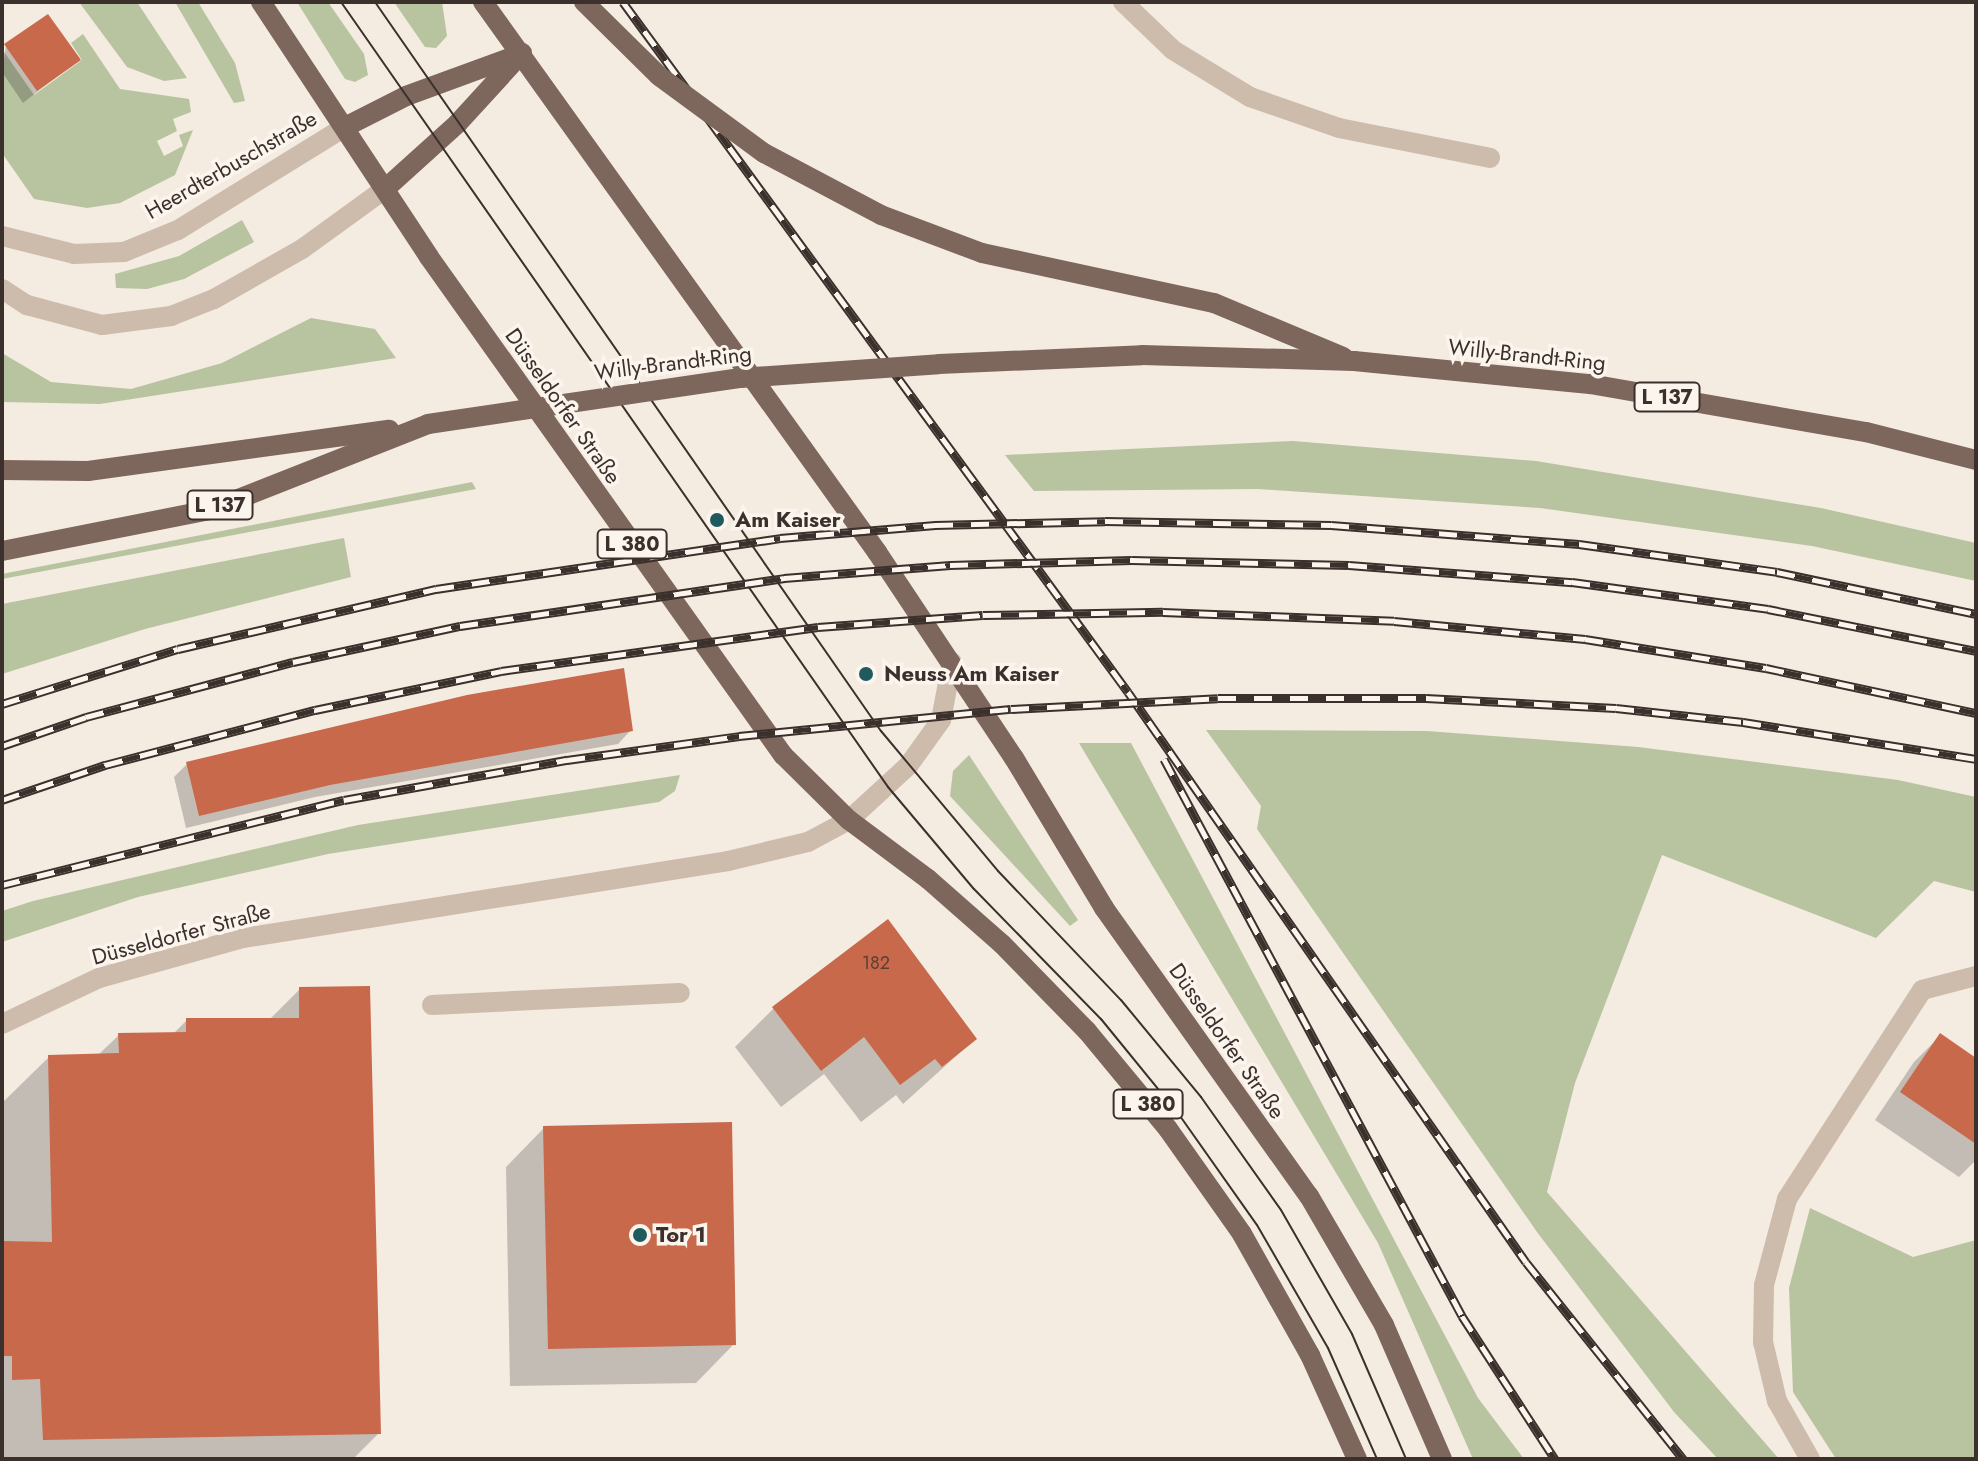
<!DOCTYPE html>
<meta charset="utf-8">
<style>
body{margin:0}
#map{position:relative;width:1978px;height:1461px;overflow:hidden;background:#f4ebe1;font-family:Jost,sans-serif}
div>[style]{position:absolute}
.green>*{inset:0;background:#b8c4a0}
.shadow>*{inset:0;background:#0003}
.building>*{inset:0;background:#c8694b}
.minor>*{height:20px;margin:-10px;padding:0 10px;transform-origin:10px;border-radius:10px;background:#cdbbac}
.major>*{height:20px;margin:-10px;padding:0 10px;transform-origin:10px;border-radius:10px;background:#7d675c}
.tram>*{height:2px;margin:-1px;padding:0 1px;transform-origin:1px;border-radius:1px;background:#3b302b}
.rail>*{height:9px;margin-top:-4.5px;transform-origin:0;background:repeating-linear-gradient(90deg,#fbf5ee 0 18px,#3b302b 0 36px);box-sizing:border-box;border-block:2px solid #3b302b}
.major-bridge>*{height:20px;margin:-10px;padding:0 10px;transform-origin:10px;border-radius:10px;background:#7d675c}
.dots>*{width:22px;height:22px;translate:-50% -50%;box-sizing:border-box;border:4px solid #fbf5ee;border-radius:50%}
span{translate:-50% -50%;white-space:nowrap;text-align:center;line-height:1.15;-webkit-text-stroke:7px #fbf5ee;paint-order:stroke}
.number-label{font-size:18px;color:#5e3e33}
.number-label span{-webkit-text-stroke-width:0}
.shield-label span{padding:2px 6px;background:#fbf5ee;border:2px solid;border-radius:6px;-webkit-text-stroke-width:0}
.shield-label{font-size:20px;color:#3b302b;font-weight:700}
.street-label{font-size:22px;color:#3b302b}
.poi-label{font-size:22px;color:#3b302b;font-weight:700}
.left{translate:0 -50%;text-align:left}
.frame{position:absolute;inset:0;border:4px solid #3b302b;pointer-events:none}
</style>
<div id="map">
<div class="green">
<div style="clip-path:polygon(79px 2px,137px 2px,187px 78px,164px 81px,127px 67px)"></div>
<div style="clip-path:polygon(175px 2px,198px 2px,235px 63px,245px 101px,234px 103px)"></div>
<div style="clip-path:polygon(297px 2px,328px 2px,364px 54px,368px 75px,355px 82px,345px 79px)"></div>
<div style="clip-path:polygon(394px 2px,442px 2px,447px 36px,436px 48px,425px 47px)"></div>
<div style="clip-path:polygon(83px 34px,120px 89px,189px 99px,191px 112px,173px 119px,177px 131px,157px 141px,164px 156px,183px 146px,179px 135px,193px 130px,175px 175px,120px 203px,87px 208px,34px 199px,2px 153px,2px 49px,34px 95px,82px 60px,71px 43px)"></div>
<div style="clip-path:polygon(242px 220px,254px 242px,184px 279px,147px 289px,116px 288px,115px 274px,179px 256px)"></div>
<div style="clip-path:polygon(311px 318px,375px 329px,396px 358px,100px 404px,2px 402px,2px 353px,51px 382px,131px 389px,222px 363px)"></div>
<div style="clip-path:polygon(1293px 441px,1536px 461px,1821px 508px,1976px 543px,1976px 581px,1812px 546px,1540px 508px,1258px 489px,1034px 491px,1005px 455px)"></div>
<div style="clip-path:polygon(472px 482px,476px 489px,2px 579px,2px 574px)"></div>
<div style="clip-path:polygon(344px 538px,351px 577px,145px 629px,2px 674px,2px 604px)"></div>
<div style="clip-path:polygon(1206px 730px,1427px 731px,1638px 747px,1898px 780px,1976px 797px,1976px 892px,1934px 881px,1876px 938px,1662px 855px,1575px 1083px,1547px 1192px,1779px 1459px,1718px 1459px,1674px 1412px,1537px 1232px,1257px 829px,1261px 806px)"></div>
<div style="clip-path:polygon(1079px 743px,1131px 743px,1478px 1398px,1524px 1459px,1473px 1459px,1378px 1243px)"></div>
<div style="clip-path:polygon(969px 755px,1078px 920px,1070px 926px,950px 796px,953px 771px)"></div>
<div style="clip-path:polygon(680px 775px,675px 791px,659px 802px,328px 854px,138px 897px,2px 942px,2px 911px,33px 901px,358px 825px)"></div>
<div style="clip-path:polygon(1810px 1208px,1913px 1257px,1976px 1240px,1976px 1459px,1836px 1459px,1793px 1392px,1789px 1288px)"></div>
</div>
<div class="shadow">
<div style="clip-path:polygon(6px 46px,78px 60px,23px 103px,2px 72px)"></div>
<div style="clip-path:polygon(631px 730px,618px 744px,315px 797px,186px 828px,174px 777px,187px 764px)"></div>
<div style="clip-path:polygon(888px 922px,975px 1039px,903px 1104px,896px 1095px,861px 1122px,824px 1074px,781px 1107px,735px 1047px,773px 1009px)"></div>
<div style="clip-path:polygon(300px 989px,379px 1433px,353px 1459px,2px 1459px,2px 1103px,49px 1057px,98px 1055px,119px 1035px,173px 1034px,187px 1020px,269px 1020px)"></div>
<div style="clip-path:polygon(1940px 1036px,1976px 1060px,1976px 1160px,1959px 1177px,1875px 1120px,1914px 1062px)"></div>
<div style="clip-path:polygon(544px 1128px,734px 1344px,696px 1383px,510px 1386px,506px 1167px)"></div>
</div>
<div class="building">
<div style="clip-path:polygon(48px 14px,81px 60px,37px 91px,4px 44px)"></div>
<div style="clip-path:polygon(624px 668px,633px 731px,330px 785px,199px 816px,186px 762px,467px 695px)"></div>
<div style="clip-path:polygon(888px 919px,977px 1039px,942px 1067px,935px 1059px,900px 1085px,864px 1037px,821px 1071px,772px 1007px)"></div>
<div style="clip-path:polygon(370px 986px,381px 1434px,43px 1440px,40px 1379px,12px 1380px,12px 1356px,2px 1356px,2px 1241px,52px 1242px,48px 1055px,119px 1053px,118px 1033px,186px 1032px,186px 1018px,299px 1018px,299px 987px)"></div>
<div style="clip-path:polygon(1940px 1033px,1976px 1058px,1976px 1144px,1900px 1092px)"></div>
<div style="clip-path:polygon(732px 1122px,736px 1345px,548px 1349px,543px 1126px)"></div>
</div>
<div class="minor">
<div style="left:1123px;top:2px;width:69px;rotate:43.8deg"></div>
<div style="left:1173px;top:50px;width:90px;rotate:31.4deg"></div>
<div style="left:1250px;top:97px;width:94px;rotate:19.2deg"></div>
<div style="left:1339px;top:128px;width:154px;rotate:11.2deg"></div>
<div style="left:2px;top:236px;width:74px;rotate:14deg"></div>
<div style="left:74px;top:254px;width:50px;rotate:-2.3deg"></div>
<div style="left:124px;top:252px;width:58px;rotate:-22.2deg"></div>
<div style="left:178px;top:230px;width:196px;rotate:-31.7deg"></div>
<div style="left:2px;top:289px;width:30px;rotate:33deg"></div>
<div style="left:27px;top:305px;width:78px;rotate:14.9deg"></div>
<div style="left:102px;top:325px;width:70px;rotate:-7.4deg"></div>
<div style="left:171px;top:316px;width:46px;rotate:-21.6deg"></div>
<div style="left:214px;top:299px;width:101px;rotate:-29.6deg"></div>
<div style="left:302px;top:249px;width:102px;rotate:-35.9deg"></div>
<div style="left:432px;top:1005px;width:248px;rotate:-2.8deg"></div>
<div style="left:2px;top:1024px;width:107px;rotate:-25.4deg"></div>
<div style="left:99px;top:978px;width:149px;rotate:-15.5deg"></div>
<div style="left:243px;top:938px;width:491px;rotate:-9deg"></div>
<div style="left:728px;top:861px;width:82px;rotate:-13.4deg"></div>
<div style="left:808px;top:842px;width:47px;rotate:-28.2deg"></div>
<div style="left:849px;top:820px;width:80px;rotate:-42.5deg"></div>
<div style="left:908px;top:766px;width:57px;rotate:-54.3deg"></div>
<div style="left:941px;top:720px;width:59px;rotate:-79.3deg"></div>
<div style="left:1810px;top:1459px;width:67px;rotate:-119.6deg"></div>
<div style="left:1777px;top:1401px;width:61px;rotate:-103.3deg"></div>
<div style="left:1763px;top:1342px;width:57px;rotate:-89deg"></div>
<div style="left:1764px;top:1285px;width:89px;rotate:-75deg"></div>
<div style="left:1787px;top:1199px;width:249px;rotate:-57.1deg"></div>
<div style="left:1922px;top:990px;width:56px;rotate:-14.5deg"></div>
</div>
<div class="major">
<div style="left:261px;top:2px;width:305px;rotate:56.6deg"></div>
<div style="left:429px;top:257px;width:611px;rotate:54.59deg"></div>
<div style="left:783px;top:755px;width:93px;rotate:44.6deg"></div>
<div style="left:849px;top:820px;width:99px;rotate:36.8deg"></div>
<div style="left:928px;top:879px;width:98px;rotate:41.3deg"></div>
<div style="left:1002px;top:944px;width:122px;rotate:45.7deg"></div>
<div style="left:1087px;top:1031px;width:127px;rotate:50.4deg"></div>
<div style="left:1168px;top:1129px;width:128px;rotate:54.8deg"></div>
<div style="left:1242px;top:1234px;width:139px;rotate:60.7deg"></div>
<div style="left:1310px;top:1355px;width:114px;rotate:65.7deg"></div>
<div style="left:483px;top:2px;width:677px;rotate:54.38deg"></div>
<div style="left:877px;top:552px;width:247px;rotate:56.4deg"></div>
<div style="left:1014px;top:758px;width:175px;rotate:59deg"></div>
<div style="left:1104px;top:908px;width:354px;rotate:54.6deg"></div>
<div style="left:1309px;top:1196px;width:149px;rotate:59.8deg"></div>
<div style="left:1384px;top:1325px;width:146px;rotate:66.6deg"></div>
<div style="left:345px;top:127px;width:68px;rotate:-26.9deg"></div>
<div style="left:406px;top:96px;width:119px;rotate:-20.1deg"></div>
<div style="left:385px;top:189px;width:98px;rotate:-42.1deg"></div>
<div style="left:458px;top:123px;width:95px;rotate:-47.6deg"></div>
<div style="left:881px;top:215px;width:108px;rotate:20.6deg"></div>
<div style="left:982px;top:253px;width:237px;rotate:12.2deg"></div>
<div style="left:1214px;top:303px;width:140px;rotate:22.7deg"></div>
<div style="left:939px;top:364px;width:203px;rotate:-2.5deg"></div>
<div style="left:1142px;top:355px;width:212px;rotate:1.6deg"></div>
<div style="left:1354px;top:361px;width:237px;rotate:5.6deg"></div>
<div style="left:1590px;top:384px;width:280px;rotate:9.9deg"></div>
<div style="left:1866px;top:432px;width:114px;rotate:14.3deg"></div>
<div style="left:2px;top:470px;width:86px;rotate:0.7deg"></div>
<div style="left:88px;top:471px;width:304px;rotate:-7.8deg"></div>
<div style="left:2px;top:551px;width:212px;rotate:-11.2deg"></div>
<div style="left:210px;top:510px;width:234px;rotate:-21.5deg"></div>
</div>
<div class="tram">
<div style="left:341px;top:2px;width:957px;rotate:55.13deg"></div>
<div style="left:888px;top:787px;width:133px;rotate:49.9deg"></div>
<div style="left:974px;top:889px;width:182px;rotate:45.7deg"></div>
<div style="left:1101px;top:1019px;width:125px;rotate:50.8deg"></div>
<div style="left:1180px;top:1116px;width:133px;rotate:54.8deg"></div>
<div style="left:1257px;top:1225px;width:142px;rotate:60deg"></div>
<div style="left:1328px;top:1348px;width:121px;rotate:66.2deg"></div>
<div style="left:375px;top:2px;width:887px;rotate:55.24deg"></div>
<div style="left:881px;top:731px;width:182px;rotate:50.1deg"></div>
<div style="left:998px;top:871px;width:178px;rotate:46.4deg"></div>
<div style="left:1121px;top:1000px;width:126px;rotate:50.5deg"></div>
<div style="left:1201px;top:1097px;width:138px;rotate:54.7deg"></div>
<div style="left:1281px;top:1210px;width:143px;rotate:60.2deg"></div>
<div style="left:1352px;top:1334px;width:136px;rotate:66.6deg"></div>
</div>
<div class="rail">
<div style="left:623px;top:2px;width:855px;rotate:53.8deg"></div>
<div style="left:1128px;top:692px;width:695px;rotate:55.08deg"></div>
<div style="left:1526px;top:1262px;width:252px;rotate:51.4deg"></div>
<div style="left:2px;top:704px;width:184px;rotate:-17.4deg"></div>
<div style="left:178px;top:649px;width:265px;rotate:-13.1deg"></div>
<div style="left:436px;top:589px;width:348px;rotate:-8.4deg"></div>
<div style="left:780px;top:538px;width:156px;rotate:-4.8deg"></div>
<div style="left:935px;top:525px;width:170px;rotate:-1.3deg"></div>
<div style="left:1105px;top:521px;width:226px;rotate:1deg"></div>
<div style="left:1331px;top:525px;width:249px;rotate:4.4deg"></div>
<div style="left:1579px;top:544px;width:200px;rotate:8deg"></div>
<div style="left:1777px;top:572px;width:203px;rotate:11.9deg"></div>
<div style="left:2px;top:746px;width:89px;rotate:-19deg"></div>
<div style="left:86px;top:717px;width:214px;rotate:-14.9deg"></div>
<div style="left:293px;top:662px;width:171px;rotate:-12.2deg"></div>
<div style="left:460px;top:626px;width:328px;rotate:-8.4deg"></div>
<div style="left:784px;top:578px;width:167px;rotate:-4.5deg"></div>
<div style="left:950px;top:565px;width:182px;rotate:-1.6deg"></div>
<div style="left:1132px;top:560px;width:217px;rotate:1.3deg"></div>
<div style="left:1349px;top:565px;width:224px;rotate:4.4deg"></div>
<div style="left:1572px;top:582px;width:198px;rotate:7.8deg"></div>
<div style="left:1768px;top:609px;width:212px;rotate:11.4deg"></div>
<div style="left:1164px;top:759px;width:632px;rotate:61.85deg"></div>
<div style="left:1462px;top:1316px;width:171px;rotate:57deg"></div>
<div style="left:2px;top:800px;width:109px;rotate:-18.8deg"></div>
<div style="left:105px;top:765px;width:217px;rotate:-14.7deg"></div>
<div style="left:315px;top:710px;width:190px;rotate:-11.8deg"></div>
<div style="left:501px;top:671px;width:320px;rotate:-7.9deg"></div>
<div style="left:818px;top:627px;width:165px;rotate:-4.2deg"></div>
<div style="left:983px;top:615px;width:180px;rotate:-1deg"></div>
<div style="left:1163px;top:612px;width:231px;rotate:2.2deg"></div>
<div style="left:1394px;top:621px;width:192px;rotate:5.4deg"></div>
<div style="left:1585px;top:639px;width:183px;rotate:9.1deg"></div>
<div style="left:1766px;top:668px;width:215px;rotate:12.1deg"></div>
<div style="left:2px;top:885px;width:352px;rotate:-14deg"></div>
<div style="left:344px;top:800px;width:227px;rotate:-10.2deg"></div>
<div style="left:567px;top:760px;width:174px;rotate:-7.9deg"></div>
<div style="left:739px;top:736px;width:273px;rotate:-5.7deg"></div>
<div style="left:1011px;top:709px;width:207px;rotate:-3deg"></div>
<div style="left:1218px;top:698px;width:208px"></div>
<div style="left:1426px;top:698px;width:190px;rotate:3deg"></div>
<div style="left:1616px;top:708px;width:128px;rotate:6.3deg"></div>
<div style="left:1743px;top:722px;width:236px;rotate:9deg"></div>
</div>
<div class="major-bridge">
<div style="left:584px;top:2px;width:105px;rotate:44.6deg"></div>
<div style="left:659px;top:76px;width:130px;rotate:36.3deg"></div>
<div style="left:764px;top:153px;width:132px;rotate:27.9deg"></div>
<div style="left:428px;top:424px;width:316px;rotate:-8.4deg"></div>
<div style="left:741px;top:378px;width:198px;rotate:-4deg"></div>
</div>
<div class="dots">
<div style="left:717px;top:520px;background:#1f5a5e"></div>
<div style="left:866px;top:674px;background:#1f5a5e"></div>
<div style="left:640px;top:1235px;background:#1f5a5e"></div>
</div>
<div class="number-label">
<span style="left:876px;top:963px">182</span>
</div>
<div class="shield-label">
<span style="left:1667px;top:397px">L 137</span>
<span style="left:220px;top:505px">L 137</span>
<span style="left:632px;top:544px">L 380</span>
<span style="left:1148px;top:1104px">L 380</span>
</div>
<div class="street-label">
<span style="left:231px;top:165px;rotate:-30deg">Heerdterbuschstraße</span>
<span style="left:1527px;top:355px;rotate:6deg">Willy-Brandt-Ring</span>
<span style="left:673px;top:363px;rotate:-7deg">Willy-Brandt-Ring</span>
<span style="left:563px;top:406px;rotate:55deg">Düsseldorfer Straße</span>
<span style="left:181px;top:934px;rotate:-15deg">Düsseldorfer Straße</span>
<span style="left:1227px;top:1041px;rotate:55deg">Düsseldorfer Straße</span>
</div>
<div class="poi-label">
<span class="left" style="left:735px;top:520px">Am Kaiser</span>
<span class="left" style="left:884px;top:674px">Neuss Am Kaiser</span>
<span class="left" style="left:656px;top:1235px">Tor 1</span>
</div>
<div class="frame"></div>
</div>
